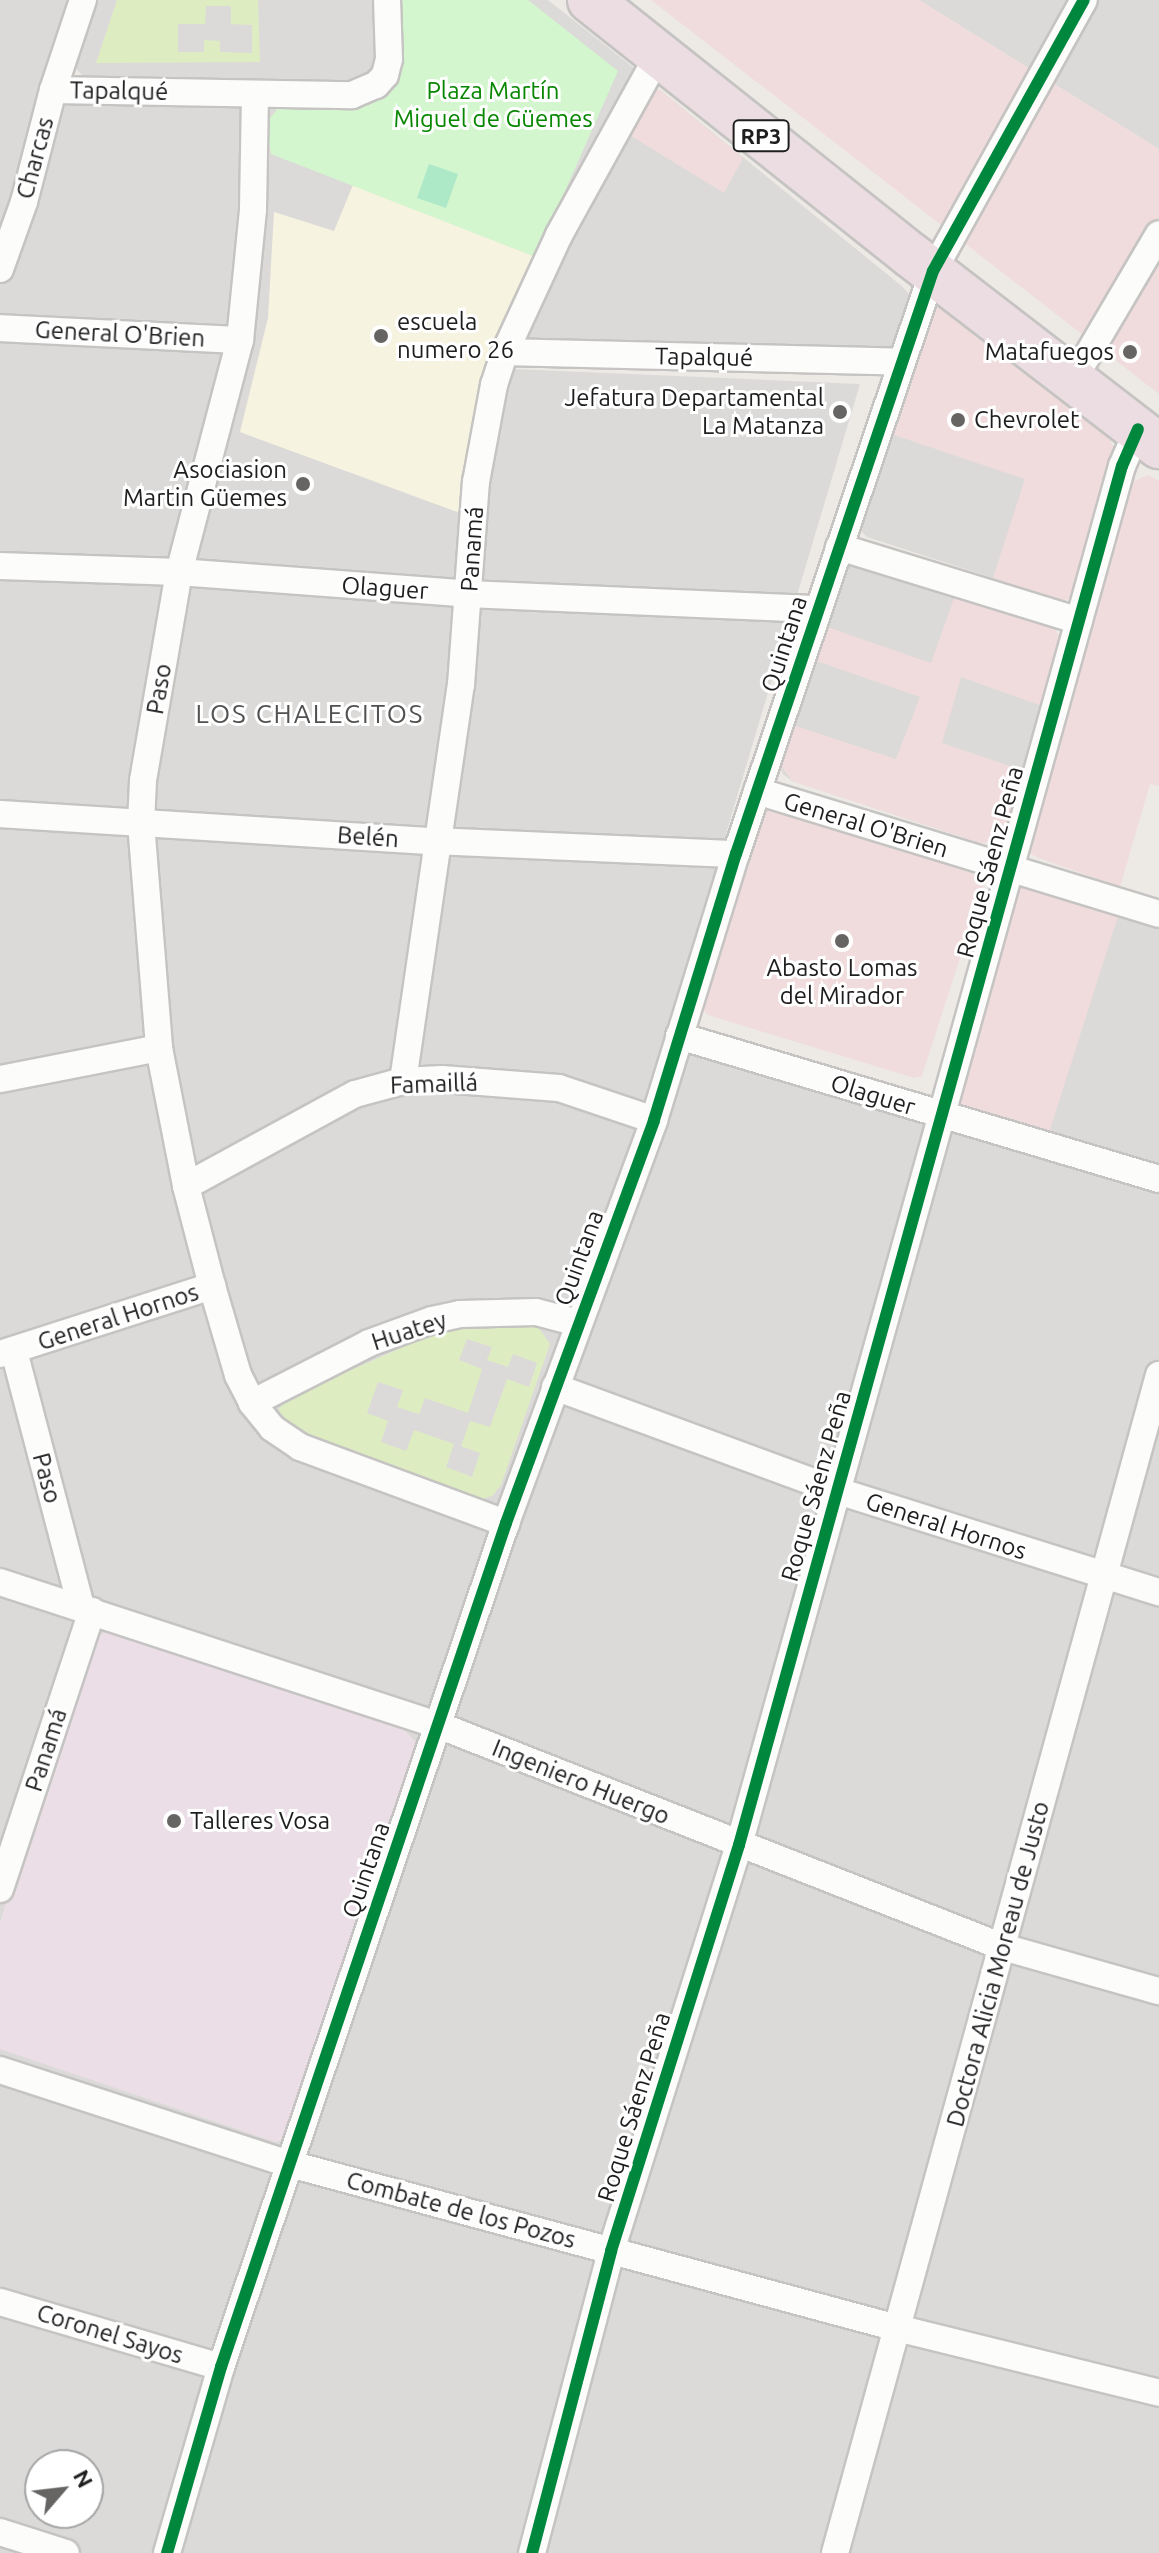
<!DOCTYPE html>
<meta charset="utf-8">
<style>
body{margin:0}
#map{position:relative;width:1159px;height:2553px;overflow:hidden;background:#edeae6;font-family:Ubuntu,sans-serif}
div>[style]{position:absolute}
.residential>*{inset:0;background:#dcdad8}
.commercial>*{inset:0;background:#f0dcdc}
.industrial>*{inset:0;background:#ebdee7}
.education>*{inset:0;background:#f7f3e1}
.grass>*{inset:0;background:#deedc1}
.park>*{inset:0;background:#d3f6ce}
.pitch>*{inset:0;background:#ade8c7}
.roads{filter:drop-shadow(2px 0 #c5c4c2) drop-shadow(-2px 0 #c5c4c2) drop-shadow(0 2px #c5c4c2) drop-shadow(0 -2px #c5c4c2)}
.street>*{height:26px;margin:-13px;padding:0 13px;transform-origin:13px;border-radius:13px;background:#fcfcfb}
.highway>*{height:44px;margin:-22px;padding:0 22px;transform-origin:22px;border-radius:22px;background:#ebdde1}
.cycleway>*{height:12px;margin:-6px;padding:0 6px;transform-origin:6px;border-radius:6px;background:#00873e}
.dots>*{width:22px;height:22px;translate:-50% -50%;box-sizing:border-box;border:4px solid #fff;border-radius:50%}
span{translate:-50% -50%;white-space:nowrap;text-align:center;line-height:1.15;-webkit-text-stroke:6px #fff;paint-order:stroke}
.shield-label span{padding:2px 6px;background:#fff;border:2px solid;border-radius:6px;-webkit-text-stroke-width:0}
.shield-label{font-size:22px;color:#1e1e1e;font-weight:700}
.street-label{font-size:24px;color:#1e1e1e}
.park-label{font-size:24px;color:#078701}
.poi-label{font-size:24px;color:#1e1e1e}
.left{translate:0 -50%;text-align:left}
.right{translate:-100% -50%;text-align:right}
.neighbourhood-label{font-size:26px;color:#515151;letter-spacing:2px}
.north{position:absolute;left:24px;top:2449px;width:80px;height:80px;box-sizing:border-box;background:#fff;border:2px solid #a5a5a5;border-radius:50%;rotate:62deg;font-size:22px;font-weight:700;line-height:32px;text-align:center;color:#1e1e1e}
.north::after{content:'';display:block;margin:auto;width:28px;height:36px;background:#666564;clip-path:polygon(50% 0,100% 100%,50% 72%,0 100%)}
</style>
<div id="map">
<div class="residential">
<div style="clip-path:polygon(evenodd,0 0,69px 0,40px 93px,369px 105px,391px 90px,396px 80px,398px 0,548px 0,634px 68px,493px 368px,860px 384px,663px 1045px,1159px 1191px,1159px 2553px,0 2553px,0 0,40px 2465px,88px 2465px,88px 2513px,40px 2513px,40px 2465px)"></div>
<div style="clip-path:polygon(90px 0,373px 0,376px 61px,368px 75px,354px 84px,86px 79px,71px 64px)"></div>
<div style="clip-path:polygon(919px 0,1159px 0,1159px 149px)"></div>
<div style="clip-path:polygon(660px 90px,903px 287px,911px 297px,894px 350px,543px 343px,527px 336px,526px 326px,642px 94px)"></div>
<div style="clip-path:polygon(942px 308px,1111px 441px,1069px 599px,1060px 600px,867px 537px,861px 531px,858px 522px,929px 313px)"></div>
<div style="clip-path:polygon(846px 558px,859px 558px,1059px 636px,1059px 648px,1011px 822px,1006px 833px,995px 841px,981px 843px,792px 781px,783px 774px,778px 762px)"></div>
<div style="clip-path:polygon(1025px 879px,1159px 928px,1159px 1173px,968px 1115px)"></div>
</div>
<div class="commercial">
<div style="clip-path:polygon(651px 0,919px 0,1159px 149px,1159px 394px)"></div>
<div style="clip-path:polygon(650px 89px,660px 90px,743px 158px,724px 193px,623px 131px)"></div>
<div style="clip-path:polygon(934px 308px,942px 308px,1105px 434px,1116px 450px,1075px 594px,1069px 599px,1060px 600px,993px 578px,1025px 479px,888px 433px)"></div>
<div style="clip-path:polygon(1148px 475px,1159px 481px,1159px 786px,1150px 784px,1120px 887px,1039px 858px,1029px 853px,1029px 840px,1128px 484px)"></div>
<div style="clip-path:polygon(957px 590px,1053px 626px,1059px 636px,1042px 706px,961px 677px,942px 743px,1025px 771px,1006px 833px,995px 841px,981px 843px,792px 781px,778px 762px,790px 724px,896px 759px,920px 697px,811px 659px,821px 625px,931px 663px)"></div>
<div style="clip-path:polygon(766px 803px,982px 872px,985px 880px,922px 1076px,914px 1078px,708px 1015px,702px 1009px)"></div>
<div style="clip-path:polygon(1017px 882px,1119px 913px,1047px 1139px,956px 1107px)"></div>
</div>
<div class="industrial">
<div style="clip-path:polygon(119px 1628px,403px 1729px,417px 1743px,419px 1751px,285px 2140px,275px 2142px,0 2049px,0 1922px,90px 1650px,96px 1639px,107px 1630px)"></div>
</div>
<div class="education">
<div style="clip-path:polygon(353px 185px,536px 257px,490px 354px,460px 513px,240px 432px,268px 318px,274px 212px,334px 231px)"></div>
</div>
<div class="grass">
<div style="clip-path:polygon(evenodd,117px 0,258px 0,260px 62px,96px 63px,117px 0,206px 6px,231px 6px,231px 24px,252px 25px,252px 53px,220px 52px,220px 41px,204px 40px,204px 52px,178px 52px,178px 24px,205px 24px,206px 6px)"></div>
<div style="clip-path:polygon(evenodd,514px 1323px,537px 1326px,550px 1344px,501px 1485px,492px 1496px,477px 1501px,290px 1434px,281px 1417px,279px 1409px,288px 1398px,419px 1340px,477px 1324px,514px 1323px,467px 1339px,492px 1347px,487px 1360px,508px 1367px,513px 1354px,537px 1363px,529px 1387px,507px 1379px,490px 1427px,470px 1421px,461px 1446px,480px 1453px,472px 1477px,446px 1467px,454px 1444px,414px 1430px,406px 1451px,381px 1442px,388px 1421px,367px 1413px,378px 1382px,403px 1390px,397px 1407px,419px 1414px,425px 1398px,468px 1413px,482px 1369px,459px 1360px,467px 1339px)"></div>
</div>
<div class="park">
<div style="clip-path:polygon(402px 0,528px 0,618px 71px,536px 257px,271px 154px,266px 123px,280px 106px,289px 102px,369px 105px,391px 90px,396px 80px)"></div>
</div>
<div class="pitch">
<div style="clip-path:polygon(429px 164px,458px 174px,446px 208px,417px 198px)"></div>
</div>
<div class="roads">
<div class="street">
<div style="left:53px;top:90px;width:299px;rotate:1deg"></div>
<div style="left:352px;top:95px;width:26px;rotate:-23deg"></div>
<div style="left:376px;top:85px;width:13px;rotate:-48deg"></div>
<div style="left:385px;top:75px;width:16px;rotate:-76deg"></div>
<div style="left:389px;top:59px;width:59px;rotate:-91.9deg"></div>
<div style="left:255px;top:94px;width:116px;rotate:91deg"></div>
<div style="left:253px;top:210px;width:131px;rotate:95.7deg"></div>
<div style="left:240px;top:340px;width:240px;rotate:104.7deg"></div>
<div style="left:179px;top:572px;width:212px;rotate:99.8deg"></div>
<div style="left:143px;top:781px;width:42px;rotate:92.7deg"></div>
<div style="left:141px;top:823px;width:226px;rotate:85.4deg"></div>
<div style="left:159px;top:1048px;width:141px;rotate:78.9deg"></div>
<div style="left:186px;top:1186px;width:103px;rotate:75.4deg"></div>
<div style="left:212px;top:1286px;width:93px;rotate:73.7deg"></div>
<div style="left:238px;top:1375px;width:31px;rotate:63deg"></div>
<div style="left:252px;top:1403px;width:32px;rotate:51deg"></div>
<div style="left:272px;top:1428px;width:34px;rotate:34deg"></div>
<div style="left:300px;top:1447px;width:220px;rotate:20.3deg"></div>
<div style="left:0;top:269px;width:71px;rotate:-70.3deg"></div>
<div style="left:24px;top:202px;width:116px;rotate:-75.5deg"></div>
<div style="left:53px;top:90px;width:95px;rotate:-71.6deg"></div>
<div style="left:0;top:328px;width:240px;rotate:2.9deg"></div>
<div style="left:505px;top:352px;width:397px;rotate:1.4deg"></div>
<div style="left:1073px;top:380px;width:169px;rotate:-59.5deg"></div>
<div style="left:839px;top:547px;width:251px;rotate:17.1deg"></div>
<div style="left:0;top:566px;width:179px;rotate:1.9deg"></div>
<div style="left:179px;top:572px;width:291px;rotate:4.3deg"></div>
<div style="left:469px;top:594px;width:349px;rotate:2.5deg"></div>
<div style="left:757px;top:791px;width:420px;rotate:17deg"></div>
<div style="left:0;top:814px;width:436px;rotate:3.6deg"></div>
<div style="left:435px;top:841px;width:301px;rotate:2.5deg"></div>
<div style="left:679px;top:1036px;width:501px;rotate:16.59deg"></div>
<div style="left:0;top:1079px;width:162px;rotate:-11deg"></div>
<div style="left:403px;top:1081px;width:400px;rotate:-81.7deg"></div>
<div style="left:461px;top:685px;width:204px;rotate:-85.8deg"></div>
<div style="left:476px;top:482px;width:99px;rotate:-79.5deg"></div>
<div style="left:494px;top:385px;width:35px;rotate:-72deg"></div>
<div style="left:505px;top:352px;width:129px;rotate:-65.2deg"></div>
<div style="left:559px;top:235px;width:207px;rotate:-61.1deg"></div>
<div style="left:186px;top:1186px;width:192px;rotate:-28.6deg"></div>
<div style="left:355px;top:1094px;width:50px;rotate:-15.2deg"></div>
<div style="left:403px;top:1081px;width:39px;rotate:-3deg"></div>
<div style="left:442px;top:1079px;width:117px;rotate:4.4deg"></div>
<div style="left:559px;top:1088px;width:100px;rotate:18.6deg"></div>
<div style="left:14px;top:1351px;width:264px;rotate:75.3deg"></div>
<div style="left:0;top:1354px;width:223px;rotate:-17.8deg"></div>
<div style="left:555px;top:1387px;width:302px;rotate:20.2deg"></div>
<div style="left:838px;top:1491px;width:337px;rotate:17.5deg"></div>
<div style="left:252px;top:1403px;width:131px;rotate:-27.1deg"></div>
<div style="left:369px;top:1343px;width:67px;rotate:-20.1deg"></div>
<div style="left:432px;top:1320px;width:29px;rotate:-12deg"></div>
<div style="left:460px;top:1314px;width:76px;rotate:-1.5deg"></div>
<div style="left:536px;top:1312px;width:43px;rotate:14.7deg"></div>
<div style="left:0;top:1582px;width:461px;rotate:18.1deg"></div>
<div style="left:438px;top:1725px;width:607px;rotate:21.45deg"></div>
<div style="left:1003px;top:1947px;width:162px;rotate:15.8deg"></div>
<div style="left:0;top:1889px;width:293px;rotate:-71.7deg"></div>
<div style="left:0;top:2070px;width:305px;rotate:18deg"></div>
<div style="left:290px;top:2164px;width:629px;rotate:15.12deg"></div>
<div style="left:897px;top:2328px;width:270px;rotate:13.9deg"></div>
<div style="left:0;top:2302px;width:230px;rotate:16.4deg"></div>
<div style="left:0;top:2532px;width:69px;rotate:17.7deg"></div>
<div style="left:167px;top:2553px;width:194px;rotate:-73.8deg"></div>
<div style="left:221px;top:2367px;width:891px;rotate:-71.34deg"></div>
<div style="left:506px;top:1523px;width:429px;rotate:-69.8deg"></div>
<div style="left:654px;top:1120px;width:278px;rotate:-72.9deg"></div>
<div style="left:736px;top:854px;width:615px;rotate:-71.33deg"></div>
<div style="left:933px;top:271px;width:310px;rotate:-60.9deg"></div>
<div style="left:532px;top:2553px;width:312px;rotate:-75.3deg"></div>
<div style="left:611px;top:2251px;width:426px;rotate:-72.5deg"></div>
<div style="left:739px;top:1845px;width:1431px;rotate:-74.48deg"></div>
<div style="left:1122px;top:466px;width:40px;rotate:-66.6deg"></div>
<div style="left:835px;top:2553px;width:1222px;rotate:-74.62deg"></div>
</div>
<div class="highway">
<div style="left:590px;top:0;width:411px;rotate:38.5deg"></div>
<div style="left:912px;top:256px;width:312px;rotate:37.6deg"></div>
</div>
</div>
<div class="cycleway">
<div style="left:167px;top:2553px;width:194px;rotate:-73.8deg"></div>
<div style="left:221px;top:2367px;width:891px;rotate:-71.34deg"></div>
<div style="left:506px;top:1523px;width:429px;rotate:-69.8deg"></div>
<div style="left:654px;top:1120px;width:278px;rotate:-72.9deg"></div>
<div style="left:736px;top:854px;width:615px;rotate:-71.33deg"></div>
<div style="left:933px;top:271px;width:310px;rotate:-60.9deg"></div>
<div style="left:532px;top:2553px;width:312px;rotate:-75.3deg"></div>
<div style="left:611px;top:2251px;width:426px;rotate:-72.5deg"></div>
<div style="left:739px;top:1845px;width:1431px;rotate:-74.48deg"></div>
<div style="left:1122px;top:466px;width:40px;rotate:-66.6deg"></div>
</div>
<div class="dots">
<div style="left:381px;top:336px;background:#666564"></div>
<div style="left:1130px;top:352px;background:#666564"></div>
<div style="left:840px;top:412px;background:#666564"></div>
<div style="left:958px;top:420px;background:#666564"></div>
<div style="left:303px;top:484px;background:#666564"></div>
<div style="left:842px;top:941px;background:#666564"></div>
<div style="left:174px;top:1821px;background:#666564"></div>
</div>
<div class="shield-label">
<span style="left:761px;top:136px">RP3</span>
</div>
<div class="street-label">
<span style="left:119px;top:91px;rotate:1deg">Tapalqué</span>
<span style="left:35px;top:158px;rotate:-75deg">Charcas</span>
<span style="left:120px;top:334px;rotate:3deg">General O'Brien</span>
<span style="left:704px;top:357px;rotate:1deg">Tapalqué</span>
<span style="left:472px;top:549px;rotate:-86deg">Panamá</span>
<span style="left:385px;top:588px;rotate:4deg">Olaguer</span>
<span style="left:784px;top:644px;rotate:-72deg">Quintana</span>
<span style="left:159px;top:689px;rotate:-80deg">Paso</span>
<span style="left:866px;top:825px;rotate:17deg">General O'Brien</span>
<span style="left:368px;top:837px;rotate:4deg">Belén</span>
<span style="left:990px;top:862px;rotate:-75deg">Roque Sáenz Peña</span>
<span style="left:434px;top:1084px;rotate:-2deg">Famaillá</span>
<span style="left:873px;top:1095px;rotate:17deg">Olaguer</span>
<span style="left:579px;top:1258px;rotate:-70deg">Quintana</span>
<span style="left:118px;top:1317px;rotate:-18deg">General Hornos</span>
<span style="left:409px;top:1331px;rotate:-18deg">Huatey</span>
<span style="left:47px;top:1478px;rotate:75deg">Paso</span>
<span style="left:816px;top:1486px;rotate:-74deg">Roque Sáenz Peña</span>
<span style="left:946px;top:1526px;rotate:18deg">General Hornos</span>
<span style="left:46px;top:1750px;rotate:-72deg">Panamá</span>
<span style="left:581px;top:1782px;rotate:22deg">Ingeniero Huergo</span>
<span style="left:366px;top:1870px;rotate:-71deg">Quintana</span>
<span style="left:998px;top:1964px;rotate:-75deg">Doctora Alicia Moreau de Justo</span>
<span style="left:634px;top:2107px;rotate:-73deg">Roque Sáenz Peña</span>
<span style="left:461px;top:2210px;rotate:15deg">Combate de los Pozos</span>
<span style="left:110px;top:2334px;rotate:17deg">Coronel Sayos</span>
</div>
<div class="park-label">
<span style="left:493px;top:105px">Plaza Martín<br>Miguel de Güemes</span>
</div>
<div class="poi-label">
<span class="left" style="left:397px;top:336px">escuela<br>numero 26</span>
<span class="right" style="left:1114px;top:352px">Matafuegos</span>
<span class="right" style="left:824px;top:412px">Jefatura Departamental<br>La Matanza</span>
<span class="left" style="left:974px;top:420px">Chevrolet</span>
<span class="right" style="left:287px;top:484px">Asociasion<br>Martin Güemes</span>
<span style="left:842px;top:982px">Abasto Lomas<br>del Mirador</span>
<span class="left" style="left:190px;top:1821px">Talleres Vosa</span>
</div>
<div class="neighbourhood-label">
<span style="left:310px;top:714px">LOS CHALECITOS</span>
</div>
<div class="north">N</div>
</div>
